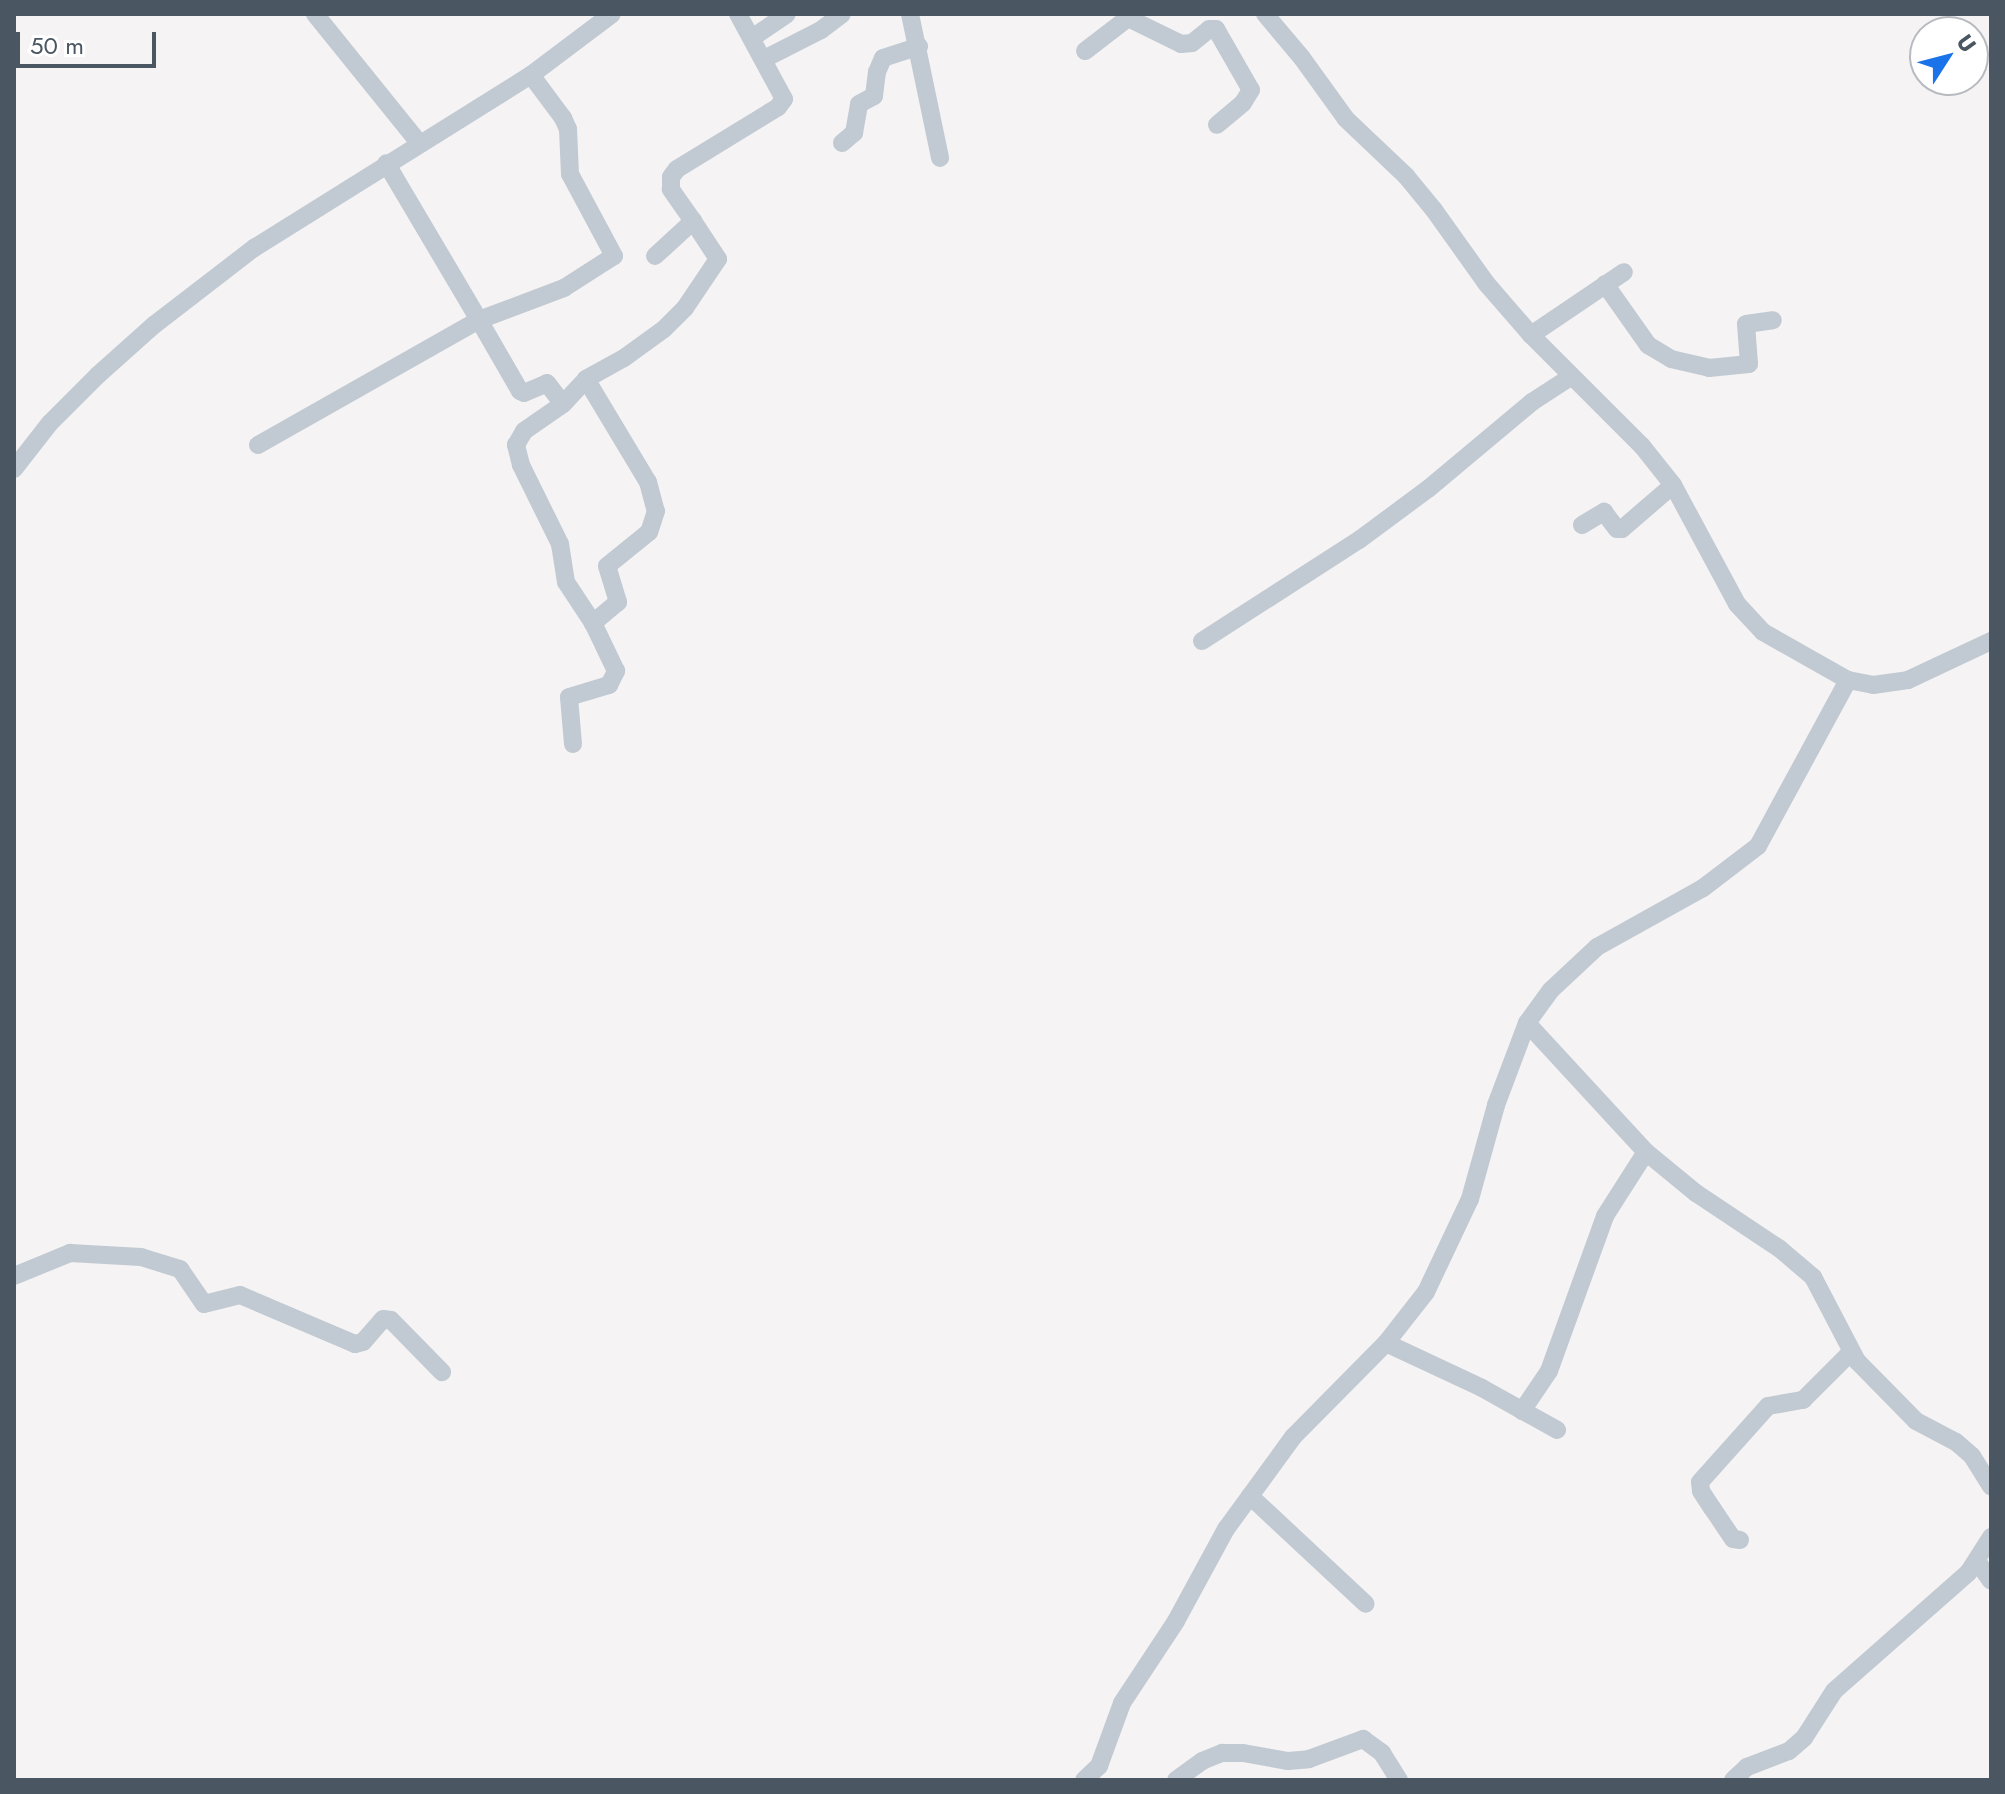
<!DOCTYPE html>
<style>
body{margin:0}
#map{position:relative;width:2005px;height:1794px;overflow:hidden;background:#f5f3f3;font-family:Jost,sans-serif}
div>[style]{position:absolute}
.minor>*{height:18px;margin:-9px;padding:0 9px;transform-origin:9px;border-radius:9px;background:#c1cad2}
span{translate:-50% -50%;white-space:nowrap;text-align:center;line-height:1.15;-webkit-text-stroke:8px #fff;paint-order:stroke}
.frame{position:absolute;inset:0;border:16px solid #4a5661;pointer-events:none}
.north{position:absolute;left:1909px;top:16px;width:80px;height:80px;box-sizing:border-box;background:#fff;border:2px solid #b7bbc0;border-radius:50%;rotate:54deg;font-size:22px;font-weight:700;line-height:32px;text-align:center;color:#4a5661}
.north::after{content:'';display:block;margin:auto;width:28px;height:36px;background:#1a73e8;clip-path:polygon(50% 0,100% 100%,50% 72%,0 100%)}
.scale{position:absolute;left:16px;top:32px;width:140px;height:36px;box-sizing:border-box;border:4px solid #4a5661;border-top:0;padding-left:10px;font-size:24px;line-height:28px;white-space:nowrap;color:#4a5661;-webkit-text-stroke:6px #fff;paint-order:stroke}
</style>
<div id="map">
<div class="minor">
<div style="left:315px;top:14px;width:166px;rotate:51.1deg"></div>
<div style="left:910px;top:14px;width:147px;rotate:78.2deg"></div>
<div style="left:1265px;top:14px;width:57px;rotate:49.9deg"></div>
<div style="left:1302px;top:58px;width:75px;rotate:54.2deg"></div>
<div style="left:1346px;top:119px;width:83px;rotate:43.5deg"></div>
<div style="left:1406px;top:176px;width:44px;rotate:50.5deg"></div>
<div style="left:1434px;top:210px;width:90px;rotate:54.5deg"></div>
<div style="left:1486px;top:283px;width:69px;rotate:49.1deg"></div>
<div style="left:1531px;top:335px;width:157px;rotate:45deg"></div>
<div style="left:1642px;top:446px;width:50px;rotate:51.5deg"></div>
<div style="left:1673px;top:485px;width:135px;rotate:61.7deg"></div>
<div style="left:1737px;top:604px;width:38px;rotate:47deg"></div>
<div style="left:1763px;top:632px;width:98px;rotate:29.5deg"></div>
<div style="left:1848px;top:680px;width:25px;rotate:11deg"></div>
<div style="left:1873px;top:685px;width:35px;rotate:-8deg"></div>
<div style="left:1908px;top:680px;width:92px;rotate:-25.2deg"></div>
<div style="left:1128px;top:18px;width:59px;rotate:26.1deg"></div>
<div style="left:1181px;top:44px;width:11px;rotate:-5deg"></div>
<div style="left:1192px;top:43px;width:22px;rotate:-39deg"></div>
<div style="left:1209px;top:29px;width:7px"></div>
<div style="left:1216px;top:29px;width:70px;rotate:60.2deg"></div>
<div style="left:1251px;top:90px;width:15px;rotate:122deg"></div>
<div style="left:1243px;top:103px;width:34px;rotate:140deg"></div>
<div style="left:752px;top:38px;width:42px;rotate:-34.4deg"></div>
<div style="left:1085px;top:51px;width:61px;rotate:-37.6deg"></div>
<div style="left:764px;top:59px;width:64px;rotate:-27deg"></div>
<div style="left:821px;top:30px;width:26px;rotate:-37deg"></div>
<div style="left:531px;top:75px;width:54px;rotate:53.3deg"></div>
<div style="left:563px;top:118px;width:12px;rotate:66deg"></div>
<div style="left:568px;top:129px;width:45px;rotate:87.5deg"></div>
<div style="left:570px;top:174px;width:93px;rotate:61.8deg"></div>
<div style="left:614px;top:256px;width:59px;rotate:147.4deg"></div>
<div style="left:564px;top:288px;width:91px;rotate:159.4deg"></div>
<div style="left:479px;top:320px;width:82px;rotate:60deg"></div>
<div style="left:520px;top:391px;width:4px;rotate:27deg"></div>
<div style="left:524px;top:393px;width:25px;rotate:-23deg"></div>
<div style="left:547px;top:383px;width:26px;rotate:53deg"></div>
<div style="left:842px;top:143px;width:16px;rotate:-40deg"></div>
<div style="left:854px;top:133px;width:29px;rotate:-80deg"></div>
<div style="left:859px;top:104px;width:17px;rotate:-28deg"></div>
<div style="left:874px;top:96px;width:24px;rotate:-83deg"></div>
<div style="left:877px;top:72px;width:15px;rotate:-67deg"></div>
<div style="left:883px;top:58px;width:38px;rotate:-18deg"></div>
<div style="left:655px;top:256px;width:52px;rotate:-42.6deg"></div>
<div style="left:693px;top:221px;width:39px;rotate:-125deg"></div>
<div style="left:671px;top:189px;width:12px;rotate:-90deg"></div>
<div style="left:671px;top:177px;width:10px;rotate:-53deg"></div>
<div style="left:677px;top:169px;width:119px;rotate:-31.5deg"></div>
<div style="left:778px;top:107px;width:10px;rotate:-53deg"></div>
<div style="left:784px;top:99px;width:97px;rotate:-118.4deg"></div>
<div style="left:1605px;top:284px;width:75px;rotate:54.8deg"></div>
<div style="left:1648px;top:345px;width:27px;rotate:31deg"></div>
<div style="left:1671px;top:359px;width:39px;rotate:13deg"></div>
<div style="left:1709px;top:368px;width:40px;rotate:-5.7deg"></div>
<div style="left:1749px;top:364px;width:40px;rotate:-94.3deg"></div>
<div style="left:1746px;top:324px;width:27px;rotate:-8deg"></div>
<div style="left:1531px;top:335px;width:112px;rotate:-34.1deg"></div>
<div style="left:586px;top:379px;width:120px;rotate:59deg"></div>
<div style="left:648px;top:482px;width:30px;rotate:75deg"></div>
<div style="left:656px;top:511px;width:22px;rotate:108deg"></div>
<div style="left:649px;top:532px;width:54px;rotate:141deg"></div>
<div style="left:607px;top:566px;width:38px;rotate:73deg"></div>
<div style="left:618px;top:602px;width:33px;rotate:140deg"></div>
<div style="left:258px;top:445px;width:254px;rotate:-29.5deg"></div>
<div style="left:479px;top:320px;width:182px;rotate:-120.6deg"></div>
<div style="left:14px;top:469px;width:58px;rotate:-52deg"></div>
<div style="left:50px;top:423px;width:68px;rotate:-45deg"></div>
<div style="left:98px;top:375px;width:75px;rotate:-41.8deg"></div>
<div style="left:154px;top:325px;width:126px;rotate:-37.6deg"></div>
<div style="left:254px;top:248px;width:327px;rotate:-32deg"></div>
<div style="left:531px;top:75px;width:101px;rotate:-37deg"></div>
<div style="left:1582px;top:525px;width:26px;rotate:-31deg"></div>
<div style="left:1604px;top:512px;width:21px;rotate:53deg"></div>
<div style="left:1617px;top:529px;width:5px"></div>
<div style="left:1622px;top:529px;width:67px;rotate:-40.8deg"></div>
<div style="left:1202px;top:641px;width:187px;rotate:-32.8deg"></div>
<div style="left:1359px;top:540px;width:86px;rotate:-36.5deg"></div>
<div style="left:1428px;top:489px;width:136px;rotate:-39.9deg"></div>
<div style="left:1532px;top:402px;width:44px;rotate:-33deg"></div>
<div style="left:573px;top:744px;width:47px;rotate:-94.9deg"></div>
<div style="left:569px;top:697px;width:42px;rotate:-16.7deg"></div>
<div style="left:609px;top:685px;width:16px;rotate:-63deg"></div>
<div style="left:616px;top:671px;width:53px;rotate:-115.6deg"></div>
<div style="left:593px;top:623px;width:49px;rotate:-123.4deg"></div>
<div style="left:566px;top:582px;width:38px;rotate:-99deg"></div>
<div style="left:560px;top:544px;width:88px;rotate:-116.3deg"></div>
<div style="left:521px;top:465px;width:21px;rotate:-104deg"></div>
<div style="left:516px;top:445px;width:16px;rotate:-60deg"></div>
<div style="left:524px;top:431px;width:47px;rotate:-34.7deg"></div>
<div style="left:563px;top:404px;width:34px;rotate:-47deg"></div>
<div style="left:586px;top:379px;width:43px;rotate:-28.9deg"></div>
<div style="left:624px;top:358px;width:49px;rotate:-35.9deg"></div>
<div style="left:664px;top:329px;width:30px;rotate:-45deg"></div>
<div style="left:685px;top:308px;width:59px;rotate:-56deg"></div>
<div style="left:718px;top:259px;width:45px;rotate:-123.3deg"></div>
<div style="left:1527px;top:1023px;width:176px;rotate:47.3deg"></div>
<div style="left:1646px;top:1152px;width:65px;rotate:39.4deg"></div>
<div style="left:1696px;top:1193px;width:101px;rotate:33.7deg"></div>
<div style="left:1780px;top:1249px;width:43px;rotate:40.3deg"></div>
<div style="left:1813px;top:1277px;width:95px;rotate:62.4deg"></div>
<div style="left:1857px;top:1361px;width:84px;rotate:45.5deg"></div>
<div style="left:1916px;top:1421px;width:45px;rotate:27.7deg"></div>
<div style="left:1956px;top:1442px;width:21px;rotate:41deg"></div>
<div style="left:1972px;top:1456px;width:36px;rotate:58deg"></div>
<div style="left:14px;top:1276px;width:61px;rotate:-22.3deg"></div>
<div style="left:70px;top:1253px;width:71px;rotate:3.2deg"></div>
<div style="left:141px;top:1257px;width:41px;rotate:17.1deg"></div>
<div style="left:180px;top:1269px;width:42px;rotate:55.6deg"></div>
<div style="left:204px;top:1304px;width:37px;rotate:-14deg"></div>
<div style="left:240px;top:1295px;width:125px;rotate:23.1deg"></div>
<div style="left:355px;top:1344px;width:8px;rotate:-14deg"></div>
<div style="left:363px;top:1342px;width:30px;rotate:-49deg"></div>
<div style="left:383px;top:1319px;width:8px;rotate:7deg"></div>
<div style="left:391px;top:1320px;width:73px;rotate:45.6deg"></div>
<div style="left:1386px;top:1343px;width:106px;rotate:25.1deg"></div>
<div style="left:1482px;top:1388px;width:86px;rotate:29.2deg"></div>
<div style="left:1522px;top:1411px;width:48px;rotate:-56deg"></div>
<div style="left:1549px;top:1371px;width:165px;rotate:-70.1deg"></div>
<div style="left:1605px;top:1216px;width:76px;rotate:-57.4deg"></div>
<div style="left:1250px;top:1496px;width:158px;rotate:43deg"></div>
<div style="left:1740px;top:1540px;width:7px;rotate:-172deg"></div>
<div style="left:1733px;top:1539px;width:37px;rotate:-124deg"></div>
<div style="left:1712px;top:1508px;width:20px;rotate:-123deg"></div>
<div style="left:1701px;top:1491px;width:9px;rotate:-96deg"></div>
<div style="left:1700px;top:1482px;width:102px;rotate:-48.2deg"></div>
<div style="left:1768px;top:1406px;width:36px;rotate:-10deg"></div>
<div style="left:1803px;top:1400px;width:66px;rotate:-45deg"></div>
<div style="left:1977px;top:1561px;width:24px;rotate:55deg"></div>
<div style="left:1084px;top:1780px;width:21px;rotate:-43deg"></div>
<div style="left:1099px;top:1766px;width:67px;rotate:-69.9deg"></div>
<div style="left:1122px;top:1703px;width:98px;rotate:-56.6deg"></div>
<div style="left:1176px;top:1621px;width:105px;rotate:-61.5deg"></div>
<div style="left:1226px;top:1529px;width:114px;rotate:-53.9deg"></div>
<div style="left:1293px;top:1437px;width:132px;rotate:-45.3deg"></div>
<div style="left:1386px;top:1343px;width:65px;rotate:-51.9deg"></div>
<div style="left:1426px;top:1292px;width:103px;rotate:-64.7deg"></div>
<div style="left:1470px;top:1199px;width:98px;rotate:-74.5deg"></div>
<div style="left:1496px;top:1105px;width:88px;rotate:-69.3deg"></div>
<div style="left:1527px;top:1023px;width:41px;rotate:-54deg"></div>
<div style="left:1551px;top:990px;width:63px;rotate:-43.1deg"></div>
<div style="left:1597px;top:947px;width:121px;rotate:-29.1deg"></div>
<div style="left:1703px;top:888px;width:69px;rotate:-37.4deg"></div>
<div style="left:1758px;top:846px;width:189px;rotate:-61.5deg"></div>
<div style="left:1176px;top:1780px;width:32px;rotate:-36deg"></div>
<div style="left:1202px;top:1761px;width:22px;rotate:-22deg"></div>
<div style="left:1222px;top:1753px;width:21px"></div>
<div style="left:1243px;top:1753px;width:46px;rotate:10.1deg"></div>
<div style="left:1288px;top:1761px;width:21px;rotate:-5deg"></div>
<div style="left:1309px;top:1759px;width:58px;rotate:-20.3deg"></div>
<div style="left:1363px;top:1739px;width:24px;rotate:36deg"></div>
<div style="left:1382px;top:1753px;width:32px;rotate:58deg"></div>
<div style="left:1733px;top:1780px;width:19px;rotate:-43deg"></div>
<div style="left:1747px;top:1767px;width:45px;rotate:-20.9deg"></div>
<div style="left:1789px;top:1751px;width:20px;rotate:-41deg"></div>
<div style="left:1804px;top:1738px;width:56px;rotate:-57.4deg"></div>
<div style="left:1834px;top:1691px;width:179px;rotate:-41.4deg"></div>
<div style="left:1968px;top:1573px;width:43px;rotate:-57.4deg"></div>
</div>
<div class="frame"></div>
<div class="north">U</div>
<div class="scale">50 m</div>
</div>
